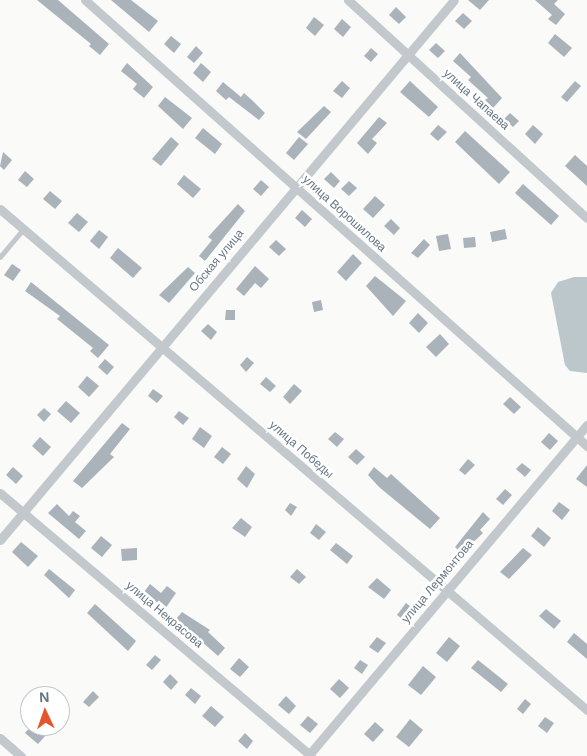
<!DOCTYPE html>
<meta charset="utf-8">
<style>
body{margin:0}
#map{position:relative;width:587px;height:756px;overflow:hidden;background:#fafaf8;font-family:Helvetica,sans-serif}
div>[style]{position:absolute}
.water>*{inset:0;background:#bbc7cb}
.building>*{inset:0;background:#aab3b9}
.lane>*{height:4.5px;margin:-2.25px;padding:0 2.25px;transform-origin:2.25px;border-radius:2.25px;background:#c3c8cc}
.street>*{height:9px;margin:-4.5px;padding:0 4.5px;transform-origin:4.5px;border-radius:4.5px;background:#c3c8cc}
span{translate:-50% -50%;white-space:nowrap;text-align:center;line-height:1.15;-webkit-text-stroke:5px #fff;paint-order:stroke}
.street-label{font-size:12px;color:#657683}
.north{position:absolute;left:20px;top:686px;width:50px;height:50px;box-sizing:border-box;background:#fff;border:1px solid #c1c8cd;border-radius:50%;rotate:357deg;font-size:14px;font-weight:700;line-height:20px;text-align:center;color:#657683}
.north::after{content:'';display:block;margin:auto;width:18px;height:22px;background:#e4572e;clip-path:polygon(50% 0,100% 100%,50% 72%,0 100%)}
</style>
<div id="map">
<div class="water">
<div style="clip-path:polygon(574px 277px,587px 277px,587px 373px,570px 371px,565px 365px,551px 293px,558px 282px)"></div>
</div>
<div class="building">
<div style="clip-path:polygon(37px 0,58px 0,109px 44px,100px 55px,89px 46px,91px 44px)"></div>
<div style="clip-path:polygon(111px 0,131px 0,158px 21px,149px 32px)"></div>
<div style="clip-path:polygon(468px 0,489px 0,480px 10px)"></div>
<div style="clip-path:polygon(535px 0,558px 0,554px 4px,565px 14px,556px 25px,548px 19px,552px 15px)"></div>
<div style="clip-path:polygon(396px 7px,406px 17px,399px 24px,389px 15px)"></div>
<div style="clip-path:polygon(463px 13px,472px 21px,464px 29px,455px 21px)"></div>
<div style="clip-path:polygon(314px 17px,324px 25px,315px 36px,306px 28px)"></div>
<div style="clip-path:polygon(342px 19px,351px 27px,343px 37px,334px 29px)"></div>
<div style="clip-path:polygon(555px 34px,572px 48px,564px 57px,548px 43px)"></div>
<div style="clip-path:polygon(171px 36px,181px 44px,174px 53px,164px 44px)"></div>
<div style="clip-path:polygon(436px 43px,445px 51px,438px 58px,429px 50px)"></div>
<div style="clip-path:polygon(196px 46px,203px 53px,194px 63px,187px 57px)"></div>
<div style="clip-path:polygon(371px 48px,378px 54px,371px 62px,364px 56px)"></div>
<div style="clip-path:polygon(460px 53px,502px 98px,493px 108px,485px 100px,488px 98px,468px 80px,471px 77px,453px 61px)"></div>
<div style="clip-path:polygon(127px 63px,153px 87px,144px 98px,133px 89px,137px 84px,121px 71px)"></div>
<div style="clip-path:polygon(201px 63px,211px 72px,203px 82px,193px 73px)"></div>
<div style="clip-path:polygon(342px 81px,350px 88px,342px 98px,333px 91px)"></div>
<div style="clip-path:polygon(410px 81px,438px 107px,429px 117px,400px 92px)"></div>
<div style="clip-path:polygon(575px 81px,581px 86px,567px 102px,561px 97px)"></div>
<div style="clip-path:polygon(223px 82px,241px 97px,244px 93px,254px 102px,265px 113px,259px 120px,229px 97px,226px 100px,216px 91px)"></div>
<div style="clip-path:polygon(165px 97px,192px 118px,183px 129px,158px 106px)"></div>
<div style="clip-path:polygon(324px 106px,331px 112px,306px 139px,297px 132px)"></div>
<div style="clip-path:polygon(510px 113px,519px 121px,513px 127px,504px 119px)"></div>
<div style="clip-path:polygon(379px 117px,387px 123px,372px 139px,377px 143px,368px 154px,357px 143px)"></div>
<div style="clip-path:polygon(438px 125px,447px 132px,438px 141px,430px 134px)"></div>
<div style="clip-path:polygon(533px 125px,543px 134px,535px 144px,525px 134px)"></div>
<div style="clip-path:polygon(203px 128px,222px 144px,215px 154px,195px 138px)"></div>
<div style="clip-path:polygon(465px 131px,510px 172px,499px 184px,455px 142px)"></div>
<div style="clip-path:polygon(171px 137px,179px 144px,161px 166px,152px 159px)"></div>
<div style="clip-path:polygon(299px 137px,308px 144px,294px 160px,286px 153px)"></div>
<div style="clip-path:polygon(3px 152px,12px 160px,4px 170px,0 166px)"></div>
<div style="clip-path:polygon(575px 155px,587px 166px,587px 186px,565px 166px)"></div>
<div style="clip-path:polygon(25px 171px,34px 179px,27px 187px,18px 180px)"></div>
<div style="clip-path:polygon(331px 172px,340px 181px,334px 188px,324px 179px)"></div>
<div style="clip-path:polygon(184px 175px,201px 189px,193px 198px,177px 184px)"></div>
<div style="clip-path:polygon(261px 180px,269px 187px,261px 196px,253px 189px)"></div>
<div style="clip-path:polygon(349px 181px,357px 188px,349px 196px,341px 189px)"></div>
<div style="clip-path:polygon(523px 184px,559px 216px,551px 225px,515px 193px)"></div>
<div style="clip-path:polygon(50px 191px,62px 201px,55px 209px,43px 199px)"></div>
<div style="clip-path:polygon(375px 196px,385px 205px,373px 218px,363px 209px)"></div>
<div style="clip-path:polygon(238px 204px,245px 211px,205px 261px,199px 256px,212px 240px,208px 237px)"></div>
<div style="clip-path:polygon(302px 210px,312px 219px,305px 227px,295px 218px)"></div>
<div style="clip-path:polygon(77px 213px,88px 222px,79px 232px,68px 223px)"></div>
<div style="clip-path:polygon(391px 219px,400px 228px,394px 235px,384px 226px)"></div>
<div style="clip-path:polygon(505px 229px,507px 239px,492px 242px,490px 232px)"></div>
<div style="clip-path:polygon(99px 230px,108px 237px,99px 249px,90px 241px)"></div>
<div style="clip-path:polygon(448px 234px,451px 249px,439px 251px,436px 236px)"></div>
<div style="clip-path:polygon(475px 237px,476px 247px,464px 248px,463px 238px)"></div>
<div style="clip-path:polygon(424px 239px,430px 245px,418px 258px,411px 253px)"></div>
<div style="clip-path:polygon(276px 240px,286px 249px,279px 256px,269px 247px)"></div>
<div style="clip-path:polygon(118px 248px,142px 268px,133px 278px,110px 258px)"></div>
<div style="clip-path:polygon(353px 254px,362px 263px,346px 281px,337px 272px)"></div>
<div style="clip-path:polygon(12px 264px,21px 270px,13px 281px,4px 275px)"></div>
<div style="clip-path:polygon(255px 266px,269px 279px,261px 288px,255px 283px,244px 296px,236px 289px)"></div>
<div style="clip-path:polygon(188px 267px,195px 273px,169px 303px,159px 295px)"></div>
<div style="clip-path:polygon(375px 276px,406px 301px,393px 316px,366px 286px)"></div>
<div style="clip-path:polygon(31px 282px,109px 345px,98px 358px,90px 351px,93px 348px,57px 319px,60px 316px,25px 291px)"></div>
<div style="clip-path:polygon(321px 300px,323px 310px,314px 312px,312px 302px)"></div>
<div style="clip-path:polygon(226px 310px,235px 310px,235px 320px,225px 320px)"></div>
<div style="clip-path:polygon(418px 313px,428px 323px,419px 333px,409px 323px)"></div>
<div style="clip-path:polygon(208px 324px,217px 332px,211px 340px,201px 331px)"></div>
<div style="clip-path:polygon(440px 334px,449px 344px,436px 357px,426px 347px)"></div>
<div style="clip-path:polygon(247px 357px,254px 363px,246px 372px,240px 365px)"></div>
<div style="clip-path:polygon(105px 359px,114px 367px,107px 375px,98px 367px)"></div>
<div style="clip-path:polygon(87px 376px,99px 386px,89px 397px,78px 387px)"></div>
<div style="clip-path:polygon(266px 377px,276px 386px,270px 392px,260px 384px)"></div>
<div style="clip-path:polygon(294px 384px,302px 391px,290px 404px,283px 397px)"></div>
<div style="clip-path:polygon(153px 389px,163px 396px,157px 403px,148px 396px)"></div>
<div style="clip-path:polygon(510px 397px,521px 407px,514px 414px,503px 404px)"></div>
<div style="clip-path:polygon(66px 401px,80px 413px,71px 423px,57px 411px)"></div>
<div style="clip-path:polygon(44px 408px,51px 414px,44px 422px,37px 415px)"></div>
<div style="clip-path:polygon(179px 411px,189px 418px,183px 425px,174px 417px)"></div>
<div style="clip-path:polygon(122px 423px,130px 429px,110px 454px,114px 457px,82px 488px,73px 481px)"></div>
<div style="clip-path:polygon(200px 427px,212px 436px,204px 448px,192px 439px)"></div>
<div style="clip-path:polygon(335px 432px,344px 439px,337px 447px,328px 439px)"></div>
<div style="clip-path:polygon(549px 433px,558px 441px,550px 450px,541px 442px)"></div>
<div style="clip-path:polygon(40px 437px,51px 447px,43px 456px,32px 446px)"></div>
<div style="clip-path:polygon(222px 447px,231px 454px,223px 464px,214px 457px)"></div>
<div style="clip-path:polygon(356px 449px,365px 457px,357px 465px,348px 457px)"></div>
<div style="clip-path:polygon(468px 459px,475px 465px,465px 475px,459px 470px)"></div>
<div style="clip-path:polygon(522px 463px,531px 470px,525px 477px,516px 469px)"></div>
<div style="clip-path:polygon(587px 465px,587px 487px,576px 479px)"></div>
<div style="clip-path:polygon(246px 466px,255px 474px,247px 488px,237px 479px)"></div>
<div style="clip-path:polygon(13px 467px,23px 476px,16px 484px,6px 475px)"></div>
<div style="clip-path:polygon(374px 467px,387px 478px,391px 474px,440px 518px,430px 529px,379px 487px,368px 475px)"></div>
<div style="clip-path:polygon(505px 489px,512px 495px,503px 505px,496px 499px)"></div>
<div style="clip-path:polygon(559px 502px,570px 510px,562px 520px,552px 511px)"></div>
<div style="clip-path:polygon(290px 503px,297px 507px,291px 516px,285px 510px)"></div>
<div style="clip-path:polygon(57px 504px,69px 516px,73px 511px,80px 516px,75px 522px,86px 531px,79px 539px,48px 513px)"></div>
<div style="clip-path:polygon(483px 512px,490px 519px,480px 530px,483px 533px,462px 553px,455px 547px)"></div>
<div style="clip-path:polygon(241px 518px,252px 527px,245px 537px,232px 528px)"></div>
<div style="clip-path:polygon(316px 524px,326px 532px,319px 540px,310px 533px)"></div>
<div style="clip-path:polygon(538px 527px,551px 538px,544px 547px,531px 536px)"></div>
<div style="clip-path:polygon(101px 536px,112px 545px,102px 557px,91px 548px)"></div>
<div style="clip-path:polygon(21px 542px,38px 556px,28px 567px,12px 552px)"></div>
<div style="clip-path:polygon(336px 543px,353px 556px,347px 564px,330px 550px)"></div>
<div style="clip-path:polygon(137px 548px,137px 560px,122px 561px,121px 549px)"></div>
<div style="clip-path:polygon(523px 548px,532px 555px,509px 579px,500px 572px)"></div>
<div style="clip-path:polygon(49px 569px,75px 590px,69px 598px,44px 575px)"></div>
<div style="clip-path:polygon(297px 569px,306px 577px,299px 584px,290px 577px)"></div>
<div style="clip-path:polygon(377px 578px,391px 590px,384px 599px,368px 587px)"></div>
<div style="clip-path:polygon(150px 584px,161px 593px,167px 586px,176px 593px,165px 609px,144px 592px)"></div>
<div style="clip-path:polygon(406px 603px,415px 610px,406px 622px,397px 615px)"></div>
<div style="clip-path:polygon(95px 604px,136px 641px,128px 651px,87px 613px)"></div>
<div style="clip-path:polygon(546px 609px,561px 621px,554px 629px,539px 616px)"></div>
<div style="clip-path:polygon(182px 612px,210px 630px,208px 632px,225px 648px,218px 656px,176px 619px)"></div>
<div style="clip-path:polygon(574px 633px,587px 644px,587px 659px,567px 642px)"></div>
<div style="clip-path:polygon(377px 637px,386px 643px,378px 653px,369px 647px)"></div>
<div style="clip-path:polygon(449px 637px,460px 646px,447px 662px,436px 653px)"></div>
<div style="clip-path:polygon(155px 655px,161px 660px,152px 670px,146px 665px)"></div>
<div style="clip-path:polygon(239px 658px,249px 667px,240px 677px,230px 669px)"></div>
<div style="clip-path:polygon(360px 660px,368px 665px,362px 674px,354px 668px)"></div>
<div style="clip-path:polygon(478px 660px,508px 684px,501px 692px,471px 668px)"></div>
<div style="clip-path:polygon(423px 666px,436px 677px,421px 695px,408px 685px)"></div>
<div style="clip-path:polygon(170px 674px,178px 682px,171px 690px,163px 682px)"></div>
<div style="clip-path:polygon(339px 679px,349px 688px,340px 698px,330px 689px)"></div>
<div style="clip-path:polygon(191px 688px,201px 696px,195px 704px,185px 695px)"></div>
<div style="clip-path:polygon(93px 691px,99px 697px,89px 707px,83px 702px)"></div>
<div style="clip-path:polygon(286px 696px,296px 706px,289px 714px,278px 705px)"></div>
<div style="clip-path:polygon(525px 699px,531px 704px,523px 714px,517px 709px)"></div>
<div style="clip-path:polygon(211px 706px,224px 717px,215px 727px,202px 716px)"></div>
<div style="clip-path:polygon(308px 716px,318px 724px,310px 733px,300px 725px)"></div>
<div style="clip-path:polygon(545px 717px,554px 723px,547px 733px,538px 726px)"></div>
<div style="clip-path:polygon(410px 719px,423px 730px,409px 747px,396px 737px)"></div>
<div style="clip-path:polygon(375px 722px,384px 730px,373px 742px,364px 734px)"></div>
<div style="clip-path:polygon(31px 726px,36px 726px,46px 735px,38px 744px,25px 733px)"></div>
<div style="clip-path:polygon(245px 733px,253px 741px,247px 749px,238px 741px)"></div>
</div>
<div class="lane">
<div style="left:0;top:257px;width:35px;rotate:-50deg"></div>
</div>
<div class="street">
<div style="left:85px;top:0;width:672px;rotate:41.62deg"></div>
<div style="left:348px;top:0;width:323px;rotate:42.4deg"></div>
<div style="left:0;top:209px;width:772px;rotate:40.48deg"></div>
<div style="left:0;top:493px;width:407px;rotate:40.2deg"></div>
<div style="left:0;top:540px;width:705px;rotate:-49.94deg"></div>
<div style="left:0;top:738px;width:28px;rotate:41deg"></div>
<div style="left:308px;top:756px;width:433px;rotate:-49.9deg"></div>
</div>
<div class="street-label">
<span style="left:476px;top:100px;rotate:42deg">улица Чапаева</span>
<span style="left:344px;top:214px;rotate:42deg">улица Ворошилова</span>
<span style="left:217px;top:261px;rotate:-50deg">Обская улица</span>
<span style="left:301px;top:450px;rotate:41deg">улица Победы</span>
<span style="left:438px;top:582px;rotate:-50deg">улица Лермонтова</span>
<span style="left:164px;top:615px;rotate:40deg">улица Некрасова</span>
</div>
<div class="north">N</div>
</div>
